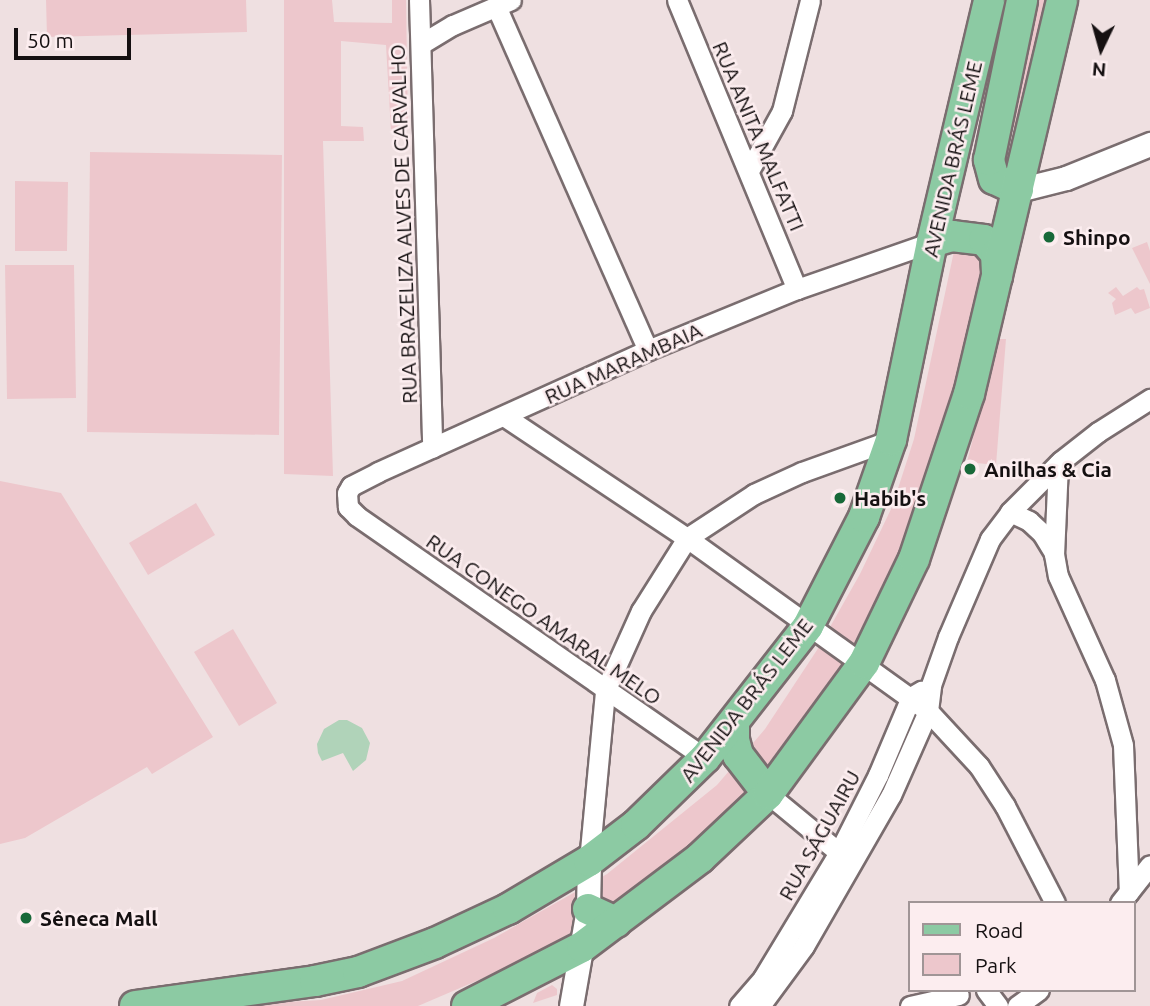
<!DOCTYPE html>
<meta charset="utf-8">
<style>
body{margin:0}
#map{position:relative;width:1150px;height:1006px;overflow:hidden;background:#efe0e1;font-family:Ubuntu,sans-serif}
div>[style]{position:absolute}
.green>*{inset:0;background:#edc7cc}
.water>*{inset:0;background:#b0d3b9}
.roads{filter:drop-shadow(2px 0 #7a6d6f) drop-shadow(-2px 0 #7a6d6f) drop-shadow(0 2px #7a6d6f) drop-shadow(0 -2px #7a6d6f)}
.minor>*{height:19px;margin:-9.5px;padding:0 9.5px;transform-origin:9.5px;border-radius:9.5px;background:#fff}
.tertiary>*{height:23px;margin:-11.5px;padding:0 11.5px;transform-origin:11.5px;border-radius:11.5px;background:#fff}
.primary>*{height:30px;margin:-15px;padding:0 15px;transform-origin:15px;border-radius:15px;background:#8ccaa3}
.dots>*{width:19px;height:19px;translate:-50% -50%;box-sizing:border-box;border:4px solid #fcedef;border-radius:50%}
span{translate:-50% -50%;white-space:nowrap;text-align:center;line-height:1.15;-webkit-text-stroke:5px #fcedef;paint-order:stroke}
.street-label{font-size:21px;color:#151011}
.poi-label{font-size:21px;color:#151011;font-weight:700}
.left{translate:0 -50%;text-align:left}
.legend{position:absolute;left:908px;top:901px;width:228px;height:91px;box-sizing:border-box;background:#fcedef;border:2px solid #a09596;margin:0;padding:9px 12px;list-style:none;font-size:21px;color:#151011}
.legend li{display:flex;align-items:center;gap:14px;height:35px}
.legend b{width:35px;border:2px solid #a09596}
.north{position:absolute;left:1066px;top:14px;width:70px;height:70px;-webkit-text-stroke:5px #fcedef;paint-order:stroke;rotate:185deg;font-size:19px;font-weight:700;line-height:28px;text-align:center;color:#151011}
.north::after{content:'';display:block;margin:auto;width:24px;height:32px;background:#151011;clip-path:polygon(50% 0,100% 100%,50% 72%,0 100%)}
.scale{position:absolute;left:14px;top:28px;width:117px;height:32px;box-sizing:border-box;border:4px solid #151011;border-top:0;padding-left:9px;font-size:21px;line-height:24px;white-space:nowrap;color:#151011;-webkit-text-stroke:5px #fcedef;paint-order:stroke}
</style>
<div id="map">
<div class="green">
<div style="clip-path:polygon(46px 0,246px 0,247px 32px,47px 37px)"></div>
<div style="clip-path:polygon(284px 0,332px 0,334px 22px,392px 23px,392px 0,406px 0,408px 128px,391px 131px,386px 45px,341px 41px,341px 126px,363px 127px,364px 141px,323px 141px,333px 476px,284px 474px)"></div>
<div style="clip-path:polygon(1034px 0,1050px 0,1021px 129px,1006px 125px)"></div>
<div style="clip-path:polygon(90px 152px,282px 155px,279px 435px,87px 432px)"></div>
<div style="clip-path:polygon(15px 181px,68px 182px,67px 251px,15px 251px)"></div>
<div style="clip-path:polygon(960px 223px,998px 235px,924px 508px,859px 643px,757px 791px,624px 907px,502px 970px,418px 1006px,219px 1006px,321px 1000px,402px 981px,494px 938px,607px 874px,717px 785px,765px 729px,817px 650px,860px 574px,892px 507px,914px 439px)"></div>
<div style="clip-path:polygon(1147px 242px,1150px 251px,1150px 284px,1132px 248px)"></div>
<div style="clip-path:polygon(5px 265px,74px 265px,76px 398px,7px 399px)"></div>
<div style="clip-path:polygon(1116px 287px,1123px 296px,1137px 287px,1140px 290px,1144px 289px,1150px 308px,1135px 314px,1131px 308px,1115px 315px,1112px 303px,1116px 299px,1108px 293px)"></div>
<div style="clip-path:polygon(998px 339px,1006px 339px,996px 465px,967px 462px)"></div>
<div style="clip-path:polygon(0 481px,61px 493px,213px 737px,152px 774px,147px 767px,25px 838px,0 844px)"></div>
<div style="clip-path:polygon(196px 503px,215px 535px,148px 575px,129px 543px)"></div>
<div style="clip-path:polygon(233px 629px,277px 703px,239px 726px,194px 652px)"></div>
<div style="clip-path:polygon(552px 985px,557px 989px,557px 995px,533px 1003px,537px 993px)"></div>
</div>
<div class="water">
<div style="clip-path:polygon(339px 720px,347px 720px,362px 728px,370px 743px,366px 760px,353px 771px,343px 753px,322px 761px,318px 753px,317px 744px,324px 729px)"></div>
</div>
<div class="roads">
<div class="minor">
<div style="left:419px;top:0;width:448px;rotate:88.3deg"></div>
<div style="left:677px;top:0;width:313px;rotate:67.5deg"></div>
<div style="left:496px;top:6px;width:376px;rotate:66.2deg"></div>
<div style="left:421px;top:44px;width:37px;rotate:-31deg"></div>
<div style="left:453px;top:25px;width:63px;rotate:-23.3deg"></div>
<div style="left:750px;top:169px;width:66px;rotate:-61.1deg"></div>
<div style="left:782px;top:111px;width:114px;rotate:-75.8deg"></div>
<div style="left:504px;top:416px;width:220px;rotate:33.7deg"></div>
<div style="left:687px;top:538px;width:297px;rotate:35.7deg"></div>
<div style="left:928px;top:711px;width:75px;rotate:47.2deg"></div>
<div style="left:979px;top:766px;width:48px;rotate:57deg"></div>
<div style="left:1005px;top:806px;width:109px;rotate:62.7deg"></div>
<div style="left:1058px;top:464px;width:90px;rotate:92.5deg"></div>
<div style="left:1054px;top:554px;width:22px;rotate:80deg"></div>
<div style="left:1058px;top:576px;width:114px;rotate:65.7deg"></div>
<div style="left:1105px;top:680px;width:67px;rotate:74.5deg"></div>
<div style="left:1123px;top:745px;width:147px;rotate:87.7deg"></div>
<div style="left:1010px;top:512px;width:21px;rotate:25deg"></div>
<div style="left:1029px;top:521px;width:18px;rotate:43deg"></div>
<div style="left:1042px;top:533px;width:23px;rotate:59deg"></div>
<div style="left:705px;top:758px;width:424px;rotate:-145.2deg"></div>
<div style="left:357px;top:516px;width:13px;rotate:-135deg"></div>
<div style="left:348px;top:507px;width:14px;rotate:-94deg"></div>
<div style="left:347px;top:493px;width:8px;rotate:-60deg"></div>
<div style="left:351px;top:486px;width:30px;rotate:-27deg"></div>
<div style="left:378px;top:472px;width:296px;rotate:-24.3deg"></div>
<div style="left:648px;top:350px;width:161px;rotate:-22.3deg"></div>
<div style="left:797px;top:289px;width:143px;rotate:-19.2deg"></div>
<div style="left:768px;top:794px;width:104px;rotate:39.5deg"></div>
<div style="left:589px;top:861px;width:171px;rotate:-84.6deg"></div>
<div style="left:605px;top:691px;width:88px;rotate:-65.8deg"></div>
<div style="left:641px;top:611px;width:86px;rotate:-57.8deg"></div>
<div style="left:687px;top:538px;width:80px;rotate:-33.3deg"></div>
<div style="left:754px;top:494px;width:53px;rotate:-24.6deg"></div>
<div style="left:802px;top:472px;width:95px;rotate:-19.8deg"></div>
<div style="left:1120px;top:903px;width:48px;rotate:-51.7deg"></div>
<div style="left:986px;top:990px;width:20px;rotate:53deg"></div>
<div style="left:739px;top:1006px;width:37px;rotate:-49deg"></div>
<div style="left:763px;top:978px;width:145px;rotate:-58.8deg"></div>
<div style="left:838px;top:854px;width:89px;rotate:-63.1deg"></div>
<div style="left:878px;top:775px;width:85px;rotate:-67.1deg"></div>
<div style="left:911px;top:697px;width:12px;rotate:-31deg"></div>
<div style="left:760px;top:1006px;width:74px;rotate:-53.7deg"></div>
<div style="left:804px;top:946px;width:174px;rotate:-60.1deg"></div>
<div style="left:891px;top:795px;width:92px;rotate:-66.2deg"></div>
<div style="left:928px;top:711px;width:26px;rotate:-83deg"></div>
<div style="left:931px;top:685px;width:51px;rotate:-70.5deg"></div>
<div style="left:948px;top:637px;width:107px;rotate:-66.8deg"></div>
<div style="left:990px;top:539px;width:34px;rotate:-53deg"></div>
<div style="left:1010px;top:512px;width:72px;rotate:-45deg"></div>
<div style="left:1061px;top:461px;width:47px;rotate:-38.1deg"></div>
<div style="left:1098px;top:432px;width:62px;rotate:-32.4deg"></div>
<div style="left:910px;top:1006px;width:50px;rotate:-12.7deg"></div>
<div style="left:1017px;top:1006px;width:27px;rotate:-36deg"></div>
</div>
<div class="tertiary">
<div style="left:1018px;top:190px;width:49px;rotate:-14deg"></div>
<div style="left:1066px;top:178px;width:91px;rotate:-22deg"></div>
<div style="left:571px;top:1006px;width:98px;rotate:-80.1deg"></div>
<div style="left:588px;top:909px;width:48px;rotate:-88.8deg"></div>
</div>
<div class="primary">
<div style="left:1018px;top:190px;width:26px;rotate:-155deg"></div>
<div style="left:994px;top:179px;width:20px;rotate:-105deg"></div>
<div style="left:989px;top:160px;width:163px;rotate:-78.3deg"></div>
<div style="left:932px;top:242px;width:21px;rotate:-17deg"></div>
<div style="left:952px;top:236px;width:32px;rotate:7deg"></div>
<div style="left:984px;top:240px;width:18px;rotate:49deg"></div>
<div style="left:996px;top:254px;width:22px;rotate:87deg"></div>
<div style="left:734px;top:723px;width:17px;rotate:90deg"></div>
<div style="left:734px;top:740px;width:16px;rotate:75deg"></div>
<div style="left:738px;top:755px;width:49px;rotate:52.4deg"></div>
<div style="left:588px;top:909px;width:31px;rotate:25deg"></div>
<div style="left:135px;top:1006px;width:182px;rotate:-7.9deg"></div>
<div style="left:315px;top:981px;width:44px;rotate:-11.8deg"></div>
<div style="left:358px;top:972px;width:82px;rotate:-20.6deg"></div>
<div style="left:435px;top:943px;width:81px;rotate:-25deg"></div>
<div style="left:508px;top:909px;width:94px;rotate:-30.7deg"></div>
<div style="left:589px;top:861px;width:59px;rotate:-37.5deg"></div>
<div style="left:636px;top:825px;width:96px;rotate:-44.2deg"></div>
<div style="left:705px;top:758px;width:167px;rotate:-52deg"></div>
<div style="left:808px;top:626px;width:123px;rotate:-62.8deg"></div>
<div style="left:864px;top:517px;width:82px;rotate:-70.7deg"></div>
<div style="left:891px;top:440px;width:202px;rotate:-78.3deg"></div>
<div style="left:932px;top:242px;width:249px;rotate:-76.7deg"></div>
<div style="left:467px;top:1006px;width:129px;rotate:-27.2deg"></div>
<div style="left:582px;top:947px;width:148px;rotate:-37deg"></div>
<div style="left:700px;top:858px;width:93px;rotate:-43.3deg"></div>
<div style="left:768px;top:794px;width:162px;rotate:-53.8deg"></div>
<div style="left:864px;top:663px;width:115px;rotate:-64.3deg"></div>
<div style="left:914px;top:559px;width:174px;rotate:-71.6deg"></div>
<div style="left:969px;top:394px;width:405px;rotate:-76.7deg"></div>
</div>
</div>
<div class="dots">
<div style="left:1049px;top:237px;background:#186939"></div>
<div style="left:970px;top:469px;background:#186939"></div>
<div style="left:840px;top:498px;background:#186939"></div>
<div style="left:26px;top:918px;background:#186939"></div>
</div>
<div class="street-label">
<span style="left:759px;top:136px;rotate:67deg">RUA ANITA MALFATTI</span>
<span style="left:952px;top:159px;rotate:-77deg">AVENIDA BRÁS LEME</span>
<span style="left:403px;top:224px;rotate:-92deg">RUA BRAZELIZA ALVES DE CARVALHO</span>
<span style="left:623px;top:363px;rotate:-24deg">RUA MARAMBAIA</span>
<span style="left:544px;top:619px;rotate:35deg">RUA CONEGO AMARAL MELO</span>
<span style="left:746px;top:700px;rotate:-52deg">AVENIDA BRÁS LEME</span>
<span style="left:819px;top:835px;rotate:-61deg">RUA SÁGUAIRU</span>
</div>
<div class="poi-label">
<span class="left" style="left:1063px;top:237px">Shinpo</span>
<span class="left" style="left:984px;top:469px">Anilhas &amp; Cia</span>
<span class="left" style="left:854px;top:498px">Habib's</span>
<span class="left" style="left:40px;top:918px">Sêneca Mall</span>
</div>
<ul class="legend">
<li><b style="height:9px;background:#8ccaa3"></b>Road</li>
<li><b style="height:19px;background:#edc7cc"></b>Park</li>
</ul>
<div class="north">N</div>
<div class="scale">50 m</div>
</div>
